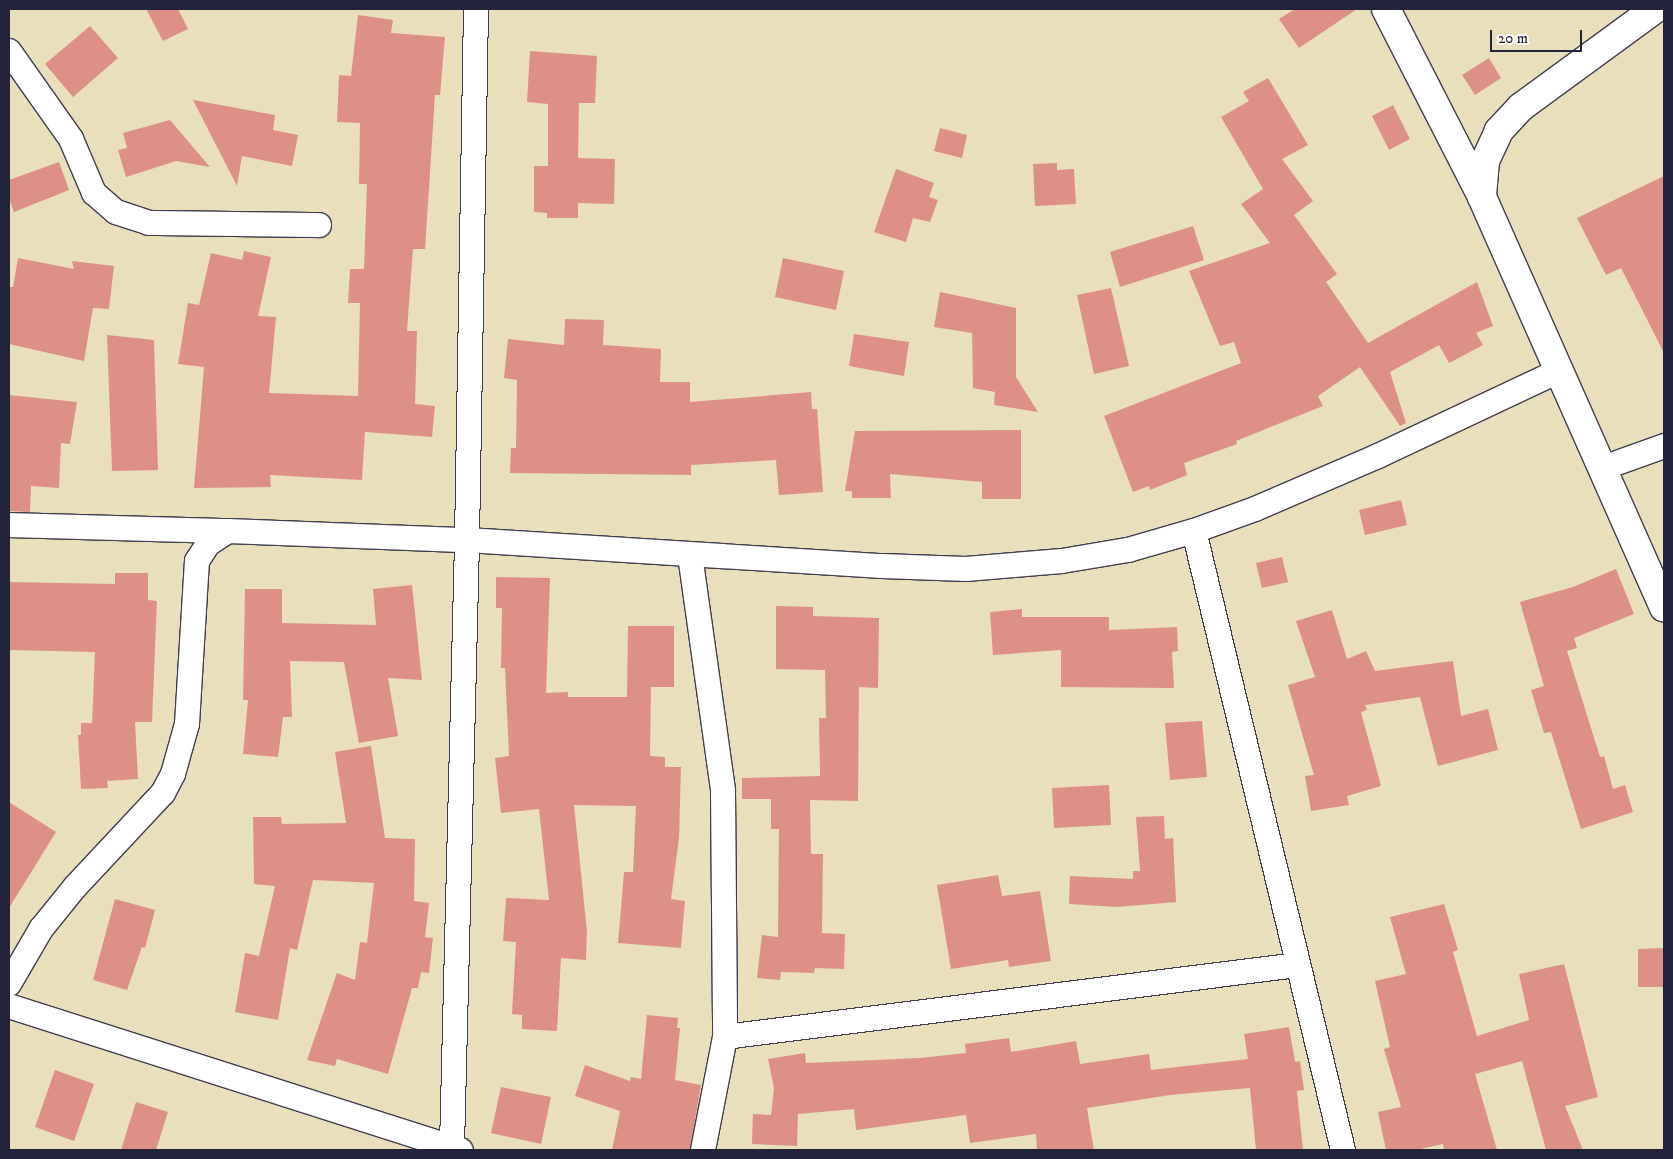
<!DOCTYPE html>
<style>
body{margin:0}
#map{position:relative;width:1673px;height:1159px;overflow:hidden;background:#e9dfbb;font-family:"IM FELL DW Pica",serif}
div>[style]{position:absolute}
.building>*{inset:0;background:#dd9186}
.roads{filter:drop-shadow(1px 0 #403e4e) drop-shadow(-1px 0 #403e4e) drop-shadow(0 1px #403e4e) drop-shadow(0 -1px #403e4e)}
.minor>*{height:24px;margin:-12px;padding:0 12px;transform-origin:12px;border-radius:12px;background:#fff}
.tertiary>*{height:28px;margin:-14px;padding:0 14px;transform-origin:14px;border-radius:14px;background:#fff}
span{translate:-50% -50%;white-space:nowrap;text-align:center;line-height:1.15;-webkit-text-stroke:4px #fdfcf7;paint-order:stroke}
.frame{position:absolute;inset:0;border:10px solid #22223b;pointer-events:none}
.scale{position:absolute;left:1490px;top:30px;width:92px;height:22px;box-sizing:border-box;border:2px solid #22223b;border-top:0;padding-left:6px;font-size:15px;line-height:18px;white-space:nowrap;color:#22223b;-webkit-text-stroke:4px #fdfcf7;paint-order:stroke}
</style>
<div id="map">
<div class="building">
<div style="clip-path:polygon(146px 9px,178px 9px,188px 29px,163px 41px)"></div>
<div style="clip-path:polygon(1295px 9px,1357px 9px,1299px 48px,1279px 19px)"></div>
<div style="clip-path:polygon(358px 15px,393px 20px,391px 33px,445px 37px,440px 95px,435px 95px,425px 249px,413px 249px,407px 331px,417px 331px,415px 404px,435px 406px,432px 437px,365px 432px,362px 480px,270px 475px,271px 487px,194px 488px,204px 367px,178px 364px,188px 303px,199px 305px,211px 253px,242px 260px,244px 251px,271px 257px,258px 316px,276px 317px,269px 393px,358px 396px,360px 303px,348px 303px,350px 269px,364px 269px,367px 184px,359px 184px,360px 123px,337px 122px,339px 75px,351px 76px)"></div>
<div style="clip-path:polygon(90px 26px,118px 58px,73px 97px,45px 64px)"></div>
<div style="clip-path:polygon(530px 51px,597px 56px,595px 103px,579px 103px,578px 158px,615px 159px,614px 204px,578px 203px,578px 218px,547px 218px,547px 213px,534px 212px,534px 166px,548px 166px,548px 104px,527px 102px)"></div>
<div style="clip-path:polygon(1489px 58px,1501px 78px,1475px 95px,1462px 75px)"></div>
<div style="clip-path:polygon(1268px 78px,1308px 145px,1282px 159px,1313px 201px,1294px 215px,1337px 274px,1326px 282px,1368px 343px,1477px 282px,1493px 326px,1476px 333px,1483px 345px,1449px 363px,1439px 345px,1390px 372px,1406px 423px,1400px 426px,1360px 367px,1318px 396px,1323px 406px,1236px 441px,1237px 444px,1184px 463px,1187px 475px,1150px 490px,1149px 486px,1133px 492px,1104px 416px,1241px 363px,1234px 342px,1220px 346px,1189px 271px,1270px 243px,1241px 204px,1263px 189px,1221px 117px,1249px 101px,1243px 92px)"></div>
<div style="clip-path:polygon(193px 100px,275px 115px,273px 130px,298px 135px,292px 166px,242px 156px,237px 186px)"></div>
<div style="clip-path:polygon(1393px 105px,1410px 139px,1389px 150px,1372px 116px)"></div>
<div style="clip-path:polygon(170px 120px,210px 167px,176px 161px,126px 177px,118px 150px,127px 148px,123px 133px)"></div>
<div style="clip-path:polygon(940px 128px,967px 135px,962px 158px,934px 151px)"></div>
<div style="clip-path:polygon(59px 162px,69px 190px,14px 212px,9px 198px,9px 180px)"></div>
<div style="clip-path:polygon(1057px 163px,1057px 170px,1074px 169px,1076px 204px,1035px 206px,1033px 164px)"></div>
<div style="clip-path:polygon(896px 169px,934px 183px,929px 197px,938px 200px,930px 222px,913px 218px,906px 242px,874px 232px)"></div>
<div style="clip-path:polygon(1664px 176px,1664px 353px,1621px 268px,1606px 275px,1577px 218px)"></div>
<div style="clip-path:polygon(1193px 226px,1204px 260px,1120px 287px,1110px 252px)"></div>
<div style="clip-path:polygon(18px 258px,74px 269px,72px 261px,114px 266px,109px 309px,93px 308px,84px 361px,9px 344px,9px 287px,13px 287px)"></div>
<div style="clip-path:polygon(783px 258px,844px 271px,836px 310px,775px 297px)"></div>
<div style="clip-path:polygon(1111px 288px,1129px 366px,1094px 374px,1077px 295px)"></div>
<div style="clip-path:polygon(940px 292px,1016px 308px,1016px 377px,1038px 412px,994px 405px,995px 392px,973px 388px,972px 333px,934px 327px)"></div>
<div style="clip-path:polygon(565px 319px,604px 320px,603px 345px,661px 349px,660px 382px,690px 382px,690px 402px,811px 392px,812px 409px,817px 409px,823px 492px,779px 495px,776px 460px,691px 465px,691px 475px,510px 473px,511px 448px,516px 448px,517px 380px,504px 378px,508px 339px,564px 345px)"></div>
<div style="clip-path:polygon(854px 334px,909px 342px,904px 376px,849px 366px)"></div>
<div style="clip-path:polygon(107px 335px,154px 340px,158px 470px,112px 471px)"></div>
<div style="clip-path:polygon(9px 395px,77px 402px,70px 444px,61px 443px,59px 488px,31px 486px,30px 512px,9px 511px)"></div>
<div style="clip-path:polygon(1021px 430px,1021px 499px,982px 499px,982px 482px,890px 474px,891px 498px,852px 498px,852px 491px,845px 491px,855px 431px)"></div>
<div style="clip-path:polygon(1401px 500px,1407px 525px,1365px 535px,1359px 510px)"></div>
<div style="clip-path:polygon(1282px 557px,1288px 582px,1262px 588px,1256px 563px)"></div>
<div style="clip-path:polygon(1616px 569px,1634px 614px,1574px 638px,1577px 648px,1567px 651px,1600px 757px,1604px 756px,1613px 789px,1625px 785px,1633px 812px,1581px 829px,1551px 732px,1544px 733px,1531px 690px,1544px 686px,1520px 602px,1573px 587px)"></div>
<div style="clip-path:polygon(115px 573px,148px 573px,148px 600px,157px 601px,152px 722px,135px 722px,138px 779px,107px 781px,108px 788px,81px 789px,78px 735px,81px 735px,81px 723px,92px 723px,95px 652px,9px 650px,9px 582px,115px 584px)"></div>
<div style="clip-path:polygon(496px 577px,550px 578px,546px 693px,568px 692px,568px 697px,627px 697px,628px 626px,674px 626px,674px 687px,651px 687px,650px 756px,665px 757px,665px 767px,681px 767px,679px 838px,671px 899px,685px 901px,681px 948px,618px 943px,624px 872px,633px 872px,636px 806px,574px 805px,587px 932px,586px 960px,561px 958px,557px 1031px,522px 1029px,522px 1015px,512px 1014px,516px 942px,503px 941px,506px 898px,549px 900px,539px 809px,501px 813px,495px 758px,509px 756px,505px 668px,501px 668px,502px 608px,496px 608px)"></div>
<div style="clip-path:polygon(412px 585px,422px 680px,388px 678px,398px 736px,359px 743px,344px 662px,290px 661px,292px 717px,283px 717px,278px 757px,243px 754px,248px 700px,243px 700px,245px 589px,282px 589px,282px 623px,376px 625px,373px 589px)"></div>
<div style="clip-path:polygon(776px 606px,813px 607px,813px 616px,879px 618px,878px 688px,859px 687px,858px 801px,810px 800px,811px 854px,823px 854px,822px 933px,845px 934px,844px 969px,815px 968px,814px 973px,781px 972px,780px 980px,757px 978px,762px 935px,778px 937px,779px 829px,771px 829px,771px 799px,742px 799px,742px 778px,820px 776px,819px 718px,826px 718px,825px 670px,776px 669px)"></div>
<div style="clip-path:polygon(1022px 609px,1022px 617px,1109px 617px,1109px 630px,1177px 627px,1178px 651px,1172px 652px,1174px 688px,1061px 687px,1061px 650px,993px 655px,990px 612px)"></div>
<div style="clip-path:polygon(1332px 610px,1347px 659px,1366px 651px,1375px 671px,1453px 661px,1461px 716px,1488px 709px,1498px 750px,1438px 766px,1420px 697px,1365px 705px,1367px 710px,1361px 712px,1381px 786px,1347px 796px,1349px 805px,1311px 811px,1305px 776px,1314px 775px,1288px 685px,1315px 677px,1296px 621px)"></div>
<div style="clip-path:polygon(1202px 721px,1207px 777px,1170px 780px,1165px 723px)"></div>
<div style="clip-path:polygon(371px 746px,385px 838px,415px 839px,414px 901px,429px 903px,425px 937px,433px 938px,429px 973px,421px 972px,418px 988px,412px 988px,388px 1074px,337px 1059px,335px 1066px,307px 1060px,337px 973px,355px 980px,360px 942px,367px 943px,374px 883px,313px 880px,297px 950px,290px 948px,278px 1020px,235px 1012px,245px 953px,259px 956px,275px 886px,254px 884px,253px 817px,281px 817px,282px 824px,346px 823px,335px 752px)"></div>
<div style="clip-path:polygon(1109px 785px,1111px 825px,1054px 828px,1052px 788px)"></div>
<div style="clip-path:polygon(9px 802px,56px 832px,9px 908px)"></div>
<div style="clip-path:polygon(1164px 816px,1165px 839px,1173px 838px,1176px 902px,1117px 907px,1069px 904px,1070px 876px,1133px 879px,1133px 871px,1140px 871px,1136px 817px)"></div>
<div style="clip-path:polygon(998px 875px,1002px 896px,1040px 891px,1051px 961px,1009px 967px,1008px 960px,951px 969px,937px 885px)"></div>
<div style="clip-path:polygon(115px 899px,155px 910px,145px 948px,142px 947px,127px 990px,93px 980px)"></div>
<div style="clip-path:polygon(1444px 904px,1458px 950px,1453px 952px,1477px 1036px,1529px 1020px,1519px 974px,1564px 964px,1598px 1097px,1565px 1106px,1583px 1150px,1546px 1150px,1522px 1061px,1475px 1074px,1497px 1150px,1444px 1150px,1443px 1144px,1416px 1150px,1386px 1150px,1378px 1112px,1401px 1107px,1384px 1049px,1390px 1047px,1375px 981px,1406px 974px,1390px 917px)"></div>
<div style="clip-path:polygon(1664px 948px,1664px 987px,1638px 987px,1638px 949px)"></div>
<div style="clip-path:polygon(647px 1015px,678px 1018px,677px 1028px,680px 1028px,675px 1080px,701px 1085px,690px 1150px,612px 1150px,620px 1111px,575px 1096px,585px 1065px,630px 1081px,631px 1077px,641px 1079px)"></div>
<div style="clip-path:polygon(1289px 1027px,1295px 1062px,1300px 1061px,1304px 1090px,1297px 1091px,1303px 1150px,1256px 1150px,1250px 1088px,1170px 1095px,1087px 1108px,1094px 1150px,1037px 1150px,1036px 1134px,970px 1143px,966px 1115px,856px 1130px,854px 1109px,798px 1114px,797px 1146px,752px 1144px,753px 1114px,771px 1115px,774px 1088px,768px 1059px,805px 1053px,806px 1063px,920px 1058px,966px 1053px,965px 1044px,1009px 1038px,1011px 1052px,1076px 1041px,1080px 1064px,1149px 1054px,1151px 1070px,1248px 1059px,1244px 1034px)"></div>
<div style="clip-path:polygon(55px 1070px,94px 1084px,74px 1141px,35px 1127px)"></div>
<div style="clip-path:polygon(501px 1087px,551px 1097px,541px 1144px,491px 1133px)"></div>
<div style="clip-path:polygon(136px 1102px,168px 1112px,156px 1150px,121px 1150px)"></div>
</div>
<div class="roads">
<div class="minor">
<div style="left:9px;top:51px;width:108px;rotate:54.8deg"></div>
<div style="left:71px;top:139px;width:59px;rotate:66.9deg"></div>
<div style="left:94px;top:193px;width:29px;rotate:41deg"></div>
<div style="left:116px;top:212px;width:35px;rotate:18deg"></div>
<div style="left:149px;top:223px;width:170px;rotate:0.7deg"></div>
<div style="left:1603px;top:468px;width:65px;rotate:-19.8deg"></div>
<div style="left:9px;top:525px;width:219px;rotate:1.6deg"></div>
<div style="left:1194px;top:531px;width:637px;rotate:76.47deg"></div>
<div style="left:690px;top:555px;width:238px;rotate:82deg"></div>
<div style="left:723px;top:791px;width:246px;rotate:89.5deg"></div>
<div style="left:725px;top:1037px;width:115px;rotate:101deg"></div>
<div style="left:9px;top:984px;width:64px;rotate:-59.8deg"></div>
<div style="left:41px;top:929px;width:54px;rotate:-51deg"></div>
<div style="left:75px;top:887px;width:129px;rotate:-46.9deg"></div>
<div style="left:163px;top:793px;width:21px;rotate:-62deg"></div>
<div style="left:173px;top:774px;width:52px;rotate:-74.4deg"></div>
<div style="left:187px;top:724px;width:163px;rotate:-86.5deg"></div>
<div style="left:197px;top:561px;width:20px;rotate:-57deg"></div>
<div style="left:208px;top:544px;width:24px;rotate:-33deg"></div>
<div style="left:228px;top:531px;width:239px;rotate:2.2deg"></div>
<div style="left:467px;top:540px;width:416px;rotate:3.6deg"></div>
<div style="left:882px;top:566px;width:84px;rotate:2deg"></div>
<div style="left:966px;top:569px;width:96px;rotate:-4.8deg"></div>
<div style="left:1062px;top:561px;width:67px;rotate:-9.5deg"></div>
<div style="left:1128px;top:550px;width:69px;rotate:-16.1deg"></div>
<div style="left:1194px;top:531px;width:65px;rotate:-19.8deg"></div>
<div style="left:1255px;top:509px;width:134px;rotate:-23.3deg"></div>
<div style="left:1378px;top:456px;width:200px;rotate:-25.2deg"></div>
<div style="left:9px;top:1006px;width:474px;rotate:17.7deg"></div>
<div style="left:725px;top:1037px;width:577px;rotate:-7.17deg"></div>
<div style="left:452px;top:1147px;width:607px;rotate:-88.58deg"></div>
<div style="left:467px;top:540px;width:531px;rotate:-89.03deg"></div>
</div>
<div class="tertiary">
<div style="left:1386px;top:9px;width:211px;rotate:62.9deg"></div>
<div style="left:1655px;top:9px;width:166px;rotate:143.8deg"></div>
<div style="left:1521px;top:107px;width:33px;rotate:133deg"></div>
<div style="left:1499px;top:131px;width:33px;rotate:115deg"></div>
<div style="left:1485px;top:161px;width:36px;rotate:95deg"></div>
<div style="left:1482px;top:197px;width:449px;rotate:66.1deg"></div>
</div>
</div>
<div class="frame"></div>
<div class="scale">20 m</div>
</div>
